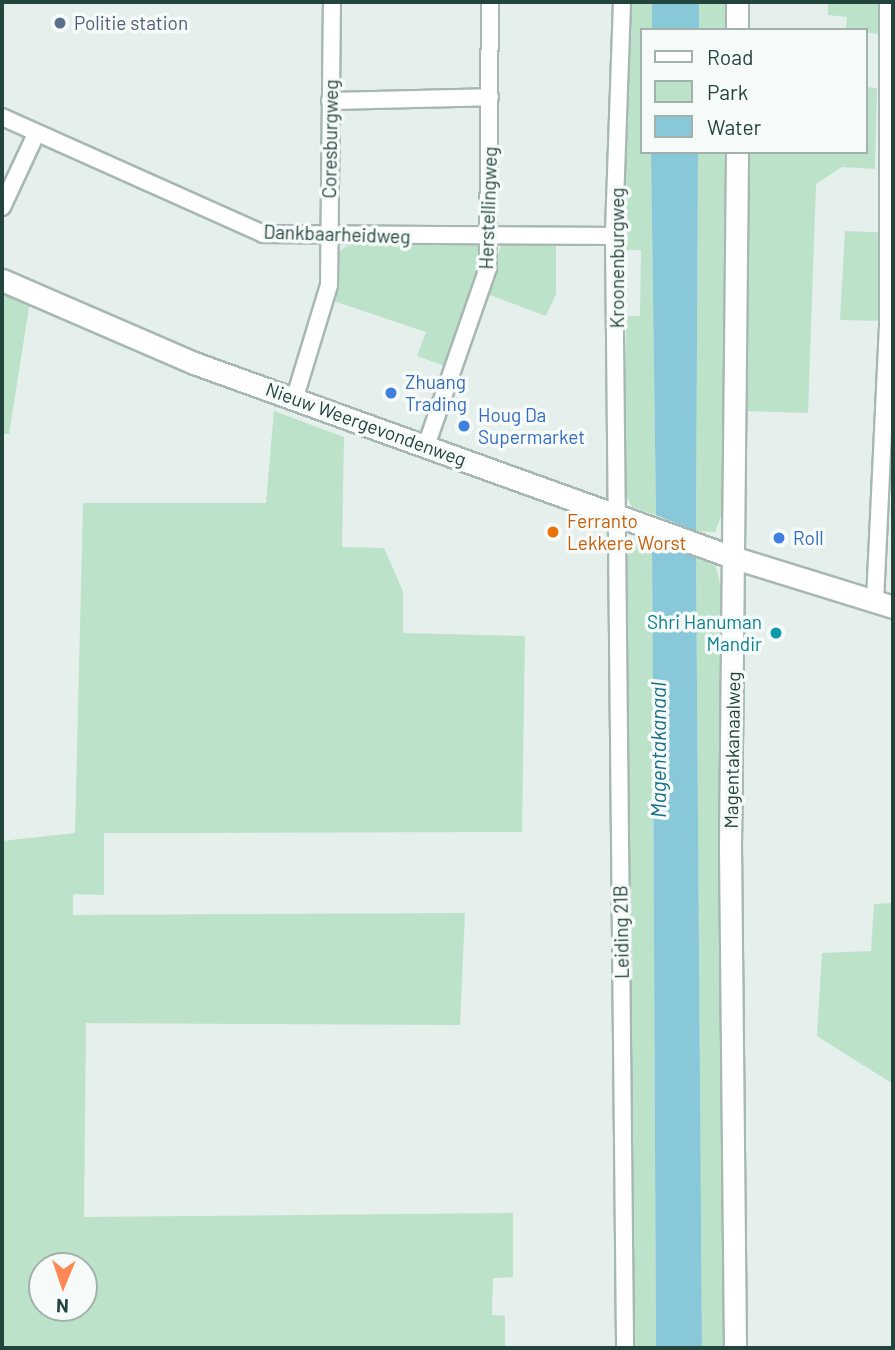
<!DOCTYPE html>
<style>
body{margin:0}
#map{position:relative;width:895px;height:1350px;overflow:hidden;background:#e5efeb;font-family:Barlow,sans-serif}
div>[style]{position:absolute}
.green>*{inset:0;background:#bce2c9}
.water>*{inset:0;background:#89c8d9}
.roads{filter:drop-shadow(2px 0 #a7b8b3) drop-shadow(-2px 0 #a7b8b3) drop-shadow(0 2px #a7b8b3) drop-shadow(0 -2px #a7b8b3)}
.street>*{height:16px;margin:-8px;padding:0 8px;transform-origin:8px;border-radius:8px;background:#fff}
.secondary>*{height:21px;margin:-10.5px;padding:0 10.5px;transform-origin:10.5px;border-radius:10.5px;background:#fff}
.dots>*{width:19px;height:19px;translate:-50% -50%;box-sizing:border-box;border:4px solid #f6fbf9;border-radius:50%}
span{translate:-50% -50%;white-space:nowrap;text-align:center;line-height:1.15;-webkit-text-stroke:7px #f6fbf9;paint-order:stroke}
.service-label{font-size:19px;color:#4e5e75}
.left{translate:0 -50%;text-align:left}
.street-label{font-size:19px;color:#22443c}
.shop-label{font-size:19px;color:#366cbe}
.food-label{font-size:19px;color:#c56008}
.culture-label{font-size:19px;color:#0d838f}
.right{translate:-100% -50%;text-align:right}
.water-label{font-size:21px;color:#156e86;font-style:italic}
.frame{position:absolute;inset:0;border:4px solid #22443c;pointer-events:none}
.legend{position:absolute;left:640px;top:28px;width:228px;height:126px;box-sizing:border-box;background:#f6fbf9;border:2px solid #a1b2ad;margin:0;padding:9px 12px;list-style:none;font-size:21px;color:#22443c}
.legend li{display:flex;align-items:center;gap:14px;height:35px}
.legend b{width:35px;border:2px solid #a1b2ad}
.north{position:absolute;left:28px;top:1252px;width:70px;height:70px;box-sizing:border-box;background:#f6fbf9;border:2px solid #a1b2ad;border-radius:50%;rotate:182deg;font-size:19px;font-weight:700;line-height:28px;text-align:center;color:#22443c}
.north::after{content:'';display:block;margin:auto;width:24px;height:32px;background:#fe8755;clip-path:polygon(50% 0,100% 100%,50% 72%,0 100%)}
</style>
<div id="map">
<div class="green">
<div style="clip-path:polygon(627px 2px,652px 2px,652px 30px,641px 30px,641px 152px,651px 152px,656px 515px,632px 507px,625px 494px,626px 316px,640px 316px,641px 250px,623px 250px)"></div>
<div style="clip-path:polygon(699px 2px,728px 2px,728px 30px,699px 30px)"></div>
<div style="clip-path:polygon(828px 2px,879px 2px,879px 34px,846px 30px,847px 17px,828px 15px)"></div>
<div style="clip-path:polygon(865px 87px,877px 88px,875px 169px,842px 167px,816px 184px,808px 413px,744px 411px,746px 152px,865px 152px)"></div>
<div style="clip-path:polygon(698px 152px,727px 152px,726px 503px,715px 532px,696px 531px)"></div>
<div style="clip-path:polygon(845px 231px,893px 233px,882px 321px,840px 320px)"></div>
<div style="clip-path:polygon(556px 239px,556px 294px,546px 316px,487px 294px,501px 244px)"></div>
<div style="clip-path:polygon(353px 241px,481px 245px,484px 268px,450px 368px,417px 356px,426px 332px,331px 300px,339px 252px)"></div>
<div style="clip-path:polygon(2px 288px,30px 301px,9px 434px,2px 434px)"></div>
<div style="clip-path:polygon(evenodd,274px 411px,344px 437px,342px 547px,384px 548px,403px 591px,403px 633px,525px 636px,522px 832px,104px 833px,104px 895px,73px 894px,73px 915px,465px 913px,460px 1025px,86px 1023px,84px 1217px,513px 1213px,513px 1277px,493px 1278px,492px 1315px,505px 1316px,505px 1348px,2px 1348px,2px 841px,75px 833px,83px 503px,266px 503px,274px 411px,42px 1266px,84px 1266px,84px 1308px,42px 1308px,42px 1266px)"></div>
<div style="clip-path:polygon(636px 532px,652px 539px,656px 1348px,632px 1348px,626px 558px)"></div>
<div style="clip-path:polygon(696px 555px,715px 562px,724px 601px,726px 1348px,702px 1348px)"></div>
<div style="clip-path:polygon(893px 903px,893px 1084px,817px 1036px,822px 953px,871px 951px,874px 904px)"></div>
</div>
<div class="water">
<div style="clip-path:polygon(652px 2px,699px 2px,699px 30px,652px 30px)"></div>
<div style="clip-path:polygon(651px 152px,698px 152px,696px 531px,656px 515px)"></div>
<div style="clip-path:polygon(652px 539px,696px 555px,702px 1348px,656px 1348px)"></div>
</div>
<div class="roads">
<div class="street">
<div style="left:622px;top:2px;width:234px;rotate:92deg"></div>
<div style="left:614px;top:236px;width:1112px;rotate:89.43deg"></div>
<div style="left:330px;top:101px;width:160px;rotate:-1.4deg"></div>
<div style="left:2px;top:117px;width:286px;rotate:24.1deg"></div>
<div style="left:263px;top:234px;width:351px;rotate:0.3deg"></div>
<div style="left:2px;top:207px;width:81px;rotate:-65deg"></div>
<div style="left:295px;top:397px;width:117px;rotate:-73.1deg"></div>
<div style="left:329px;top:285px;width:283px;rotate:-89.4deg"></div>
<div style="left:426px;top:446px;width:188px;rotate:-70.8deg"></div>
<div style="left:488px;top:268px;width:266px;rotate:-89.6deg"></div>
<div style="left:875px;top:601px;width:277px;rotate:-87.3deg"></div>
<div style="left:888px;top:324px;width:322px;rotate:-90deg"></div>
</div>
<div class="secondary">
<div style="left:737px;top:30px;width:28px;rotate:-90deg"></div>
<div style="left:2px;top:280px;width:209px;rotate:23.4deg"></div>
<div style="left:194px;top:363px;width:575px;rotate:19.82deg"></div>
<div style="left:735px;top:558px;width:165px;rotate:17.2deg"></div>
<div style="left:735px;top:1348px;width:501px;rotate:-90.57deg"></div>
<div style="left:730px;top:847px;width:695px;rotate:-89.42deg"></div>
</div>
</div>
<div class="dots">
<div style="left:60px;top:23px;background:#5c6f8a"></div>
<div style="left:391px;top:393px;background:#3f7fe0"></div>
<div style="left:464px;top:426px;background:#3f7fe0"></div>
<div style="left:553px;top:532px;background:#e8710a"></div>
<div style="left:779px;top:538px;background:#3f7fe0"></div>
<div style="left:776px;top:633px;background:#0f9aa8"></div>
</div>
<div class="service-label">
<span class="left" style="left:74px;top:23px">Politie station</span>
</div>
<div class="street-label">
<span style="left:330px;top:139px;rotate:-89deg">Coresburgweg</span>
<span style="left:488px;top:208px;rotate:-88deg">Herstellingweg</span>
<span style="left:337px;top:234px;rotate:2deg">Dankbaarheidweg</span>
<span style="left:617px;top:258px;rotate:-90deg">Kroonenburgweg</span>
<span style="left:366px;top:424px;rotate:20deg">Nieuw Weergevondenweg</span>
<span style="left:732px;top:750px;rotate:-89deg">Magentakanaalweg</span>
<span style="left:621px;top:932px;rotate:-91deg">Leiding 21B</span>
</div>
<div class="shop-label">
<span class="left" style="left:405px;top:393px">Zhuang<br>Trading</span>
<span class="left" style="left:478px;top:426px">Houg Da<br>Supermarket</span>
<span class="left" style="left:793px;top:538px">Roll</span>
</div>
<div class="food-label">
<span class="left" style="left:567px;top:532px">Ferranto<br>Lekkere Worst</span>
</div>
<div class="culture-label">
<span class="right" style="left:762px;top:633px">Shri Hanuman<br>Mandir</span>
</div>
<div class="water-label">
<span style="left:658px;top:750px;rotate:-90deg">Magentakanaal</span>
</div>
<div class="frame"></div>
<ul class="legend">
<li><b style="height:9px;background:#fff"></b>Road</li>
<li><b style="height:19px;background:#bce2c9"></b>Park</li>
<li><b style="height:19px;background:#89c8d9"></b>Water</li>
</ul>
<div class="north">N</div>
</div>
